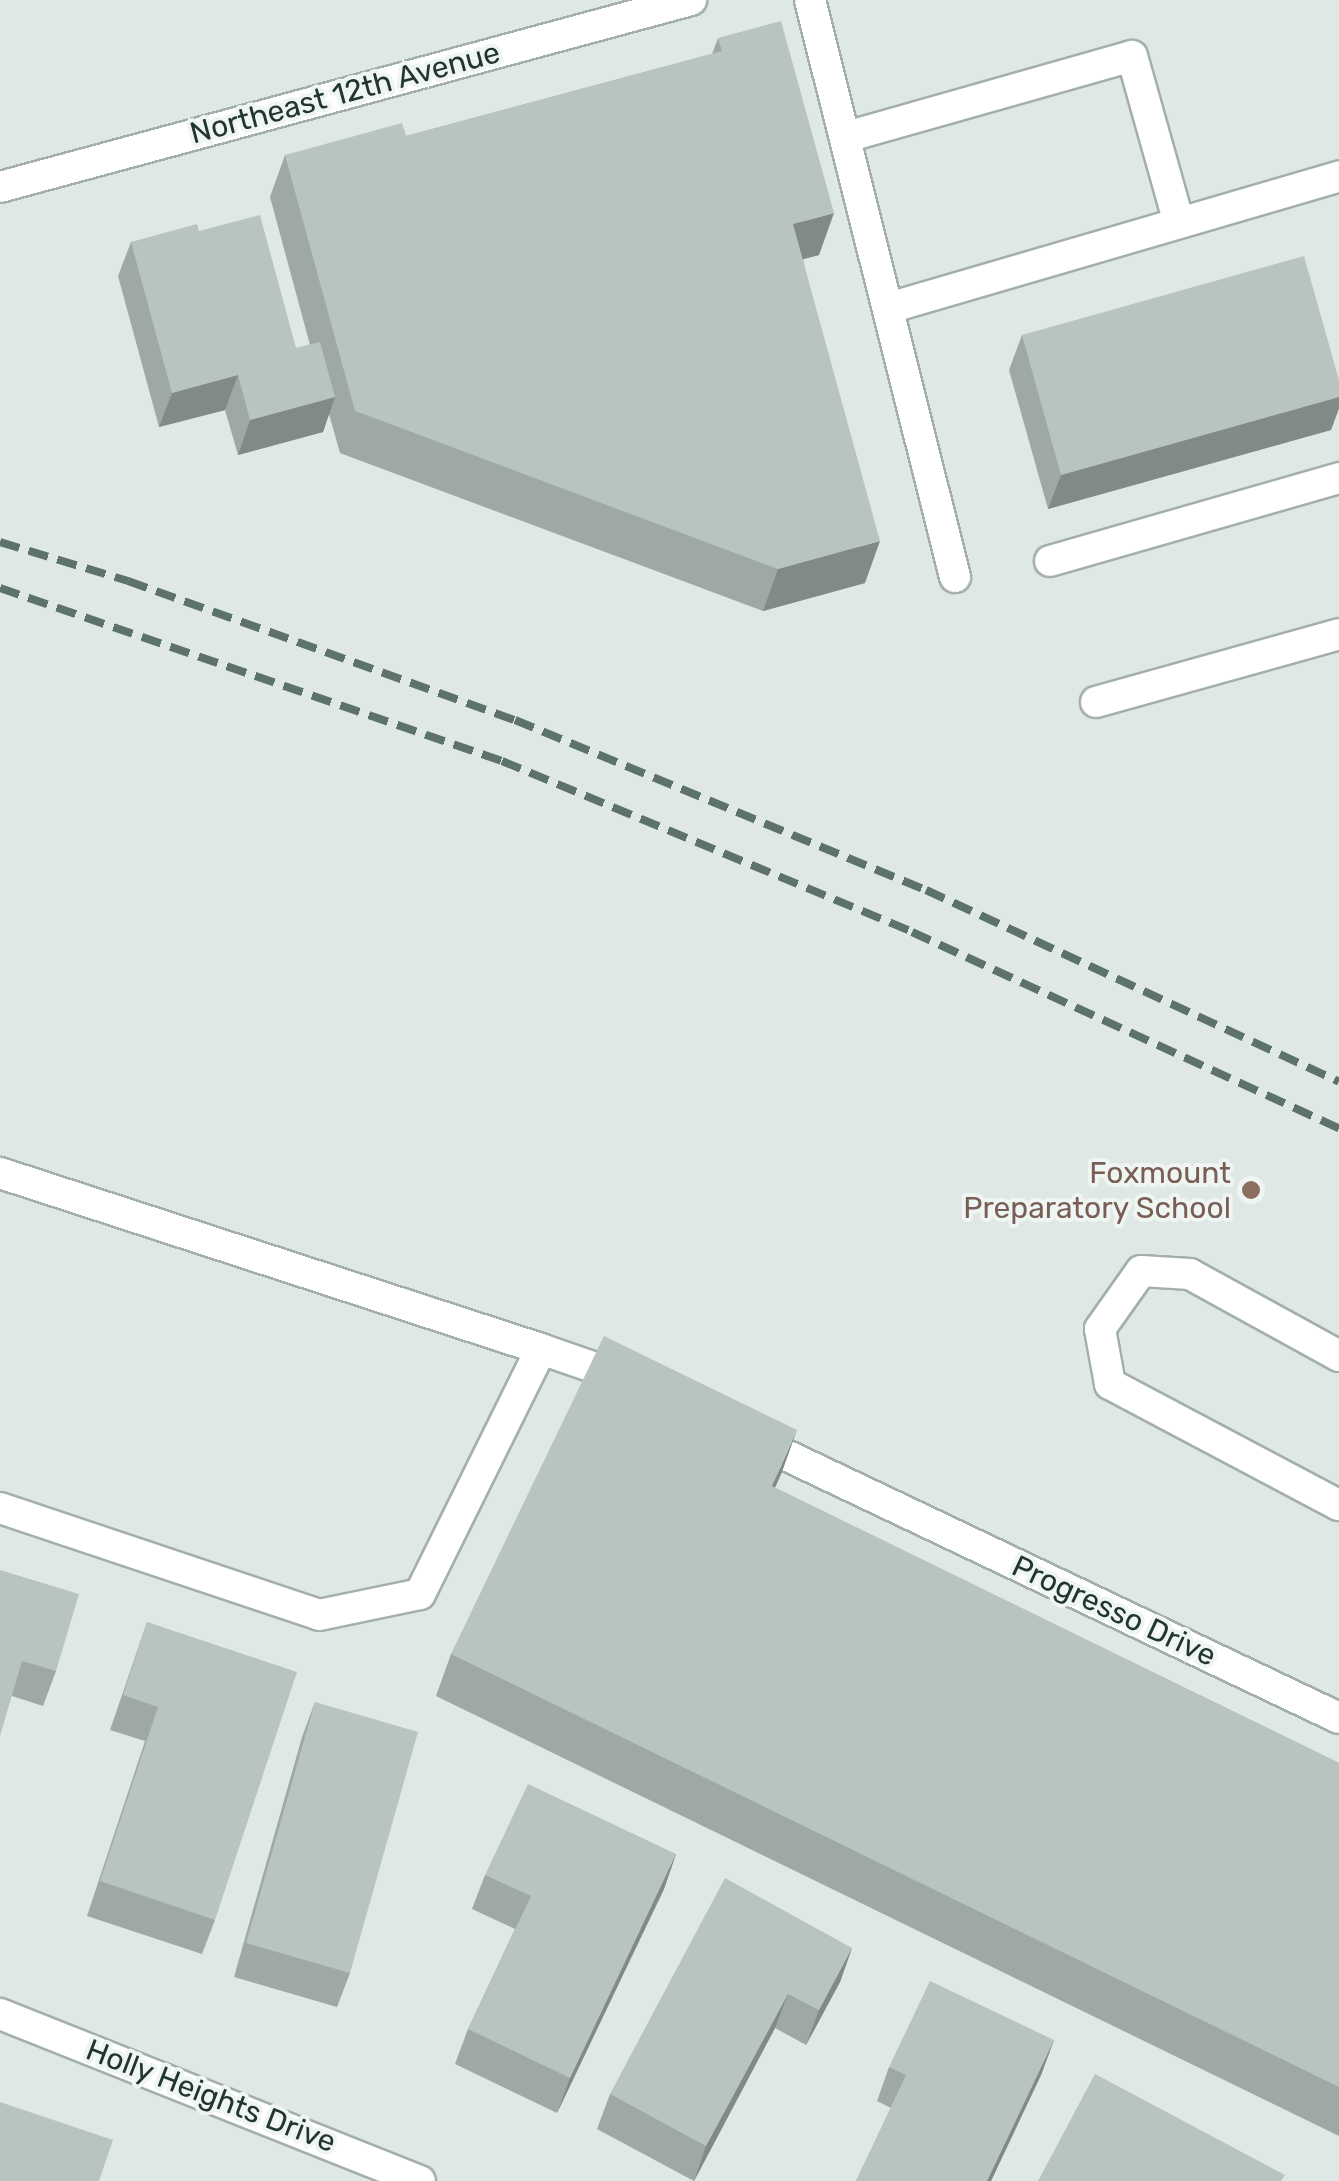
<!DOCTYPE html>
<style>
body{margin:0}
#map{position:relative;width:1339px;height:2181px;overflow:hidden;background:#dfe8e4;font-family:Rubik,sans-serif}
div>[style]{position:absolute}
.roads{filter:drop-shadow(2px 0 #a3afaa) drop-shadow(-2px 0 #a3afaa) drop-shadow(0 2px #a3afaa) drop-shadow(0 -2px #a3afaa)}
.minor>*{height:30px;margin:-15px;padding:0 15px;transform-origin:15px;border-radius:15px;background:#fff}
.rail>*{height:8px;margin-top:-4px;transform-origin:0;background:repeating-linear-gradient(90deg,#5c726b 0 20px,transparent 0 30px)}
.wall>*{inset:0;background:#9ea9a4}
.shaded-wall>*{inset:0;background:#818a86}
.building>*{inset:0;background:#b8c5bf}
.dots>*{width:28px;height:28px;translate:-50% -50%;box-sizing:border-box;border:5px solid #eff5f2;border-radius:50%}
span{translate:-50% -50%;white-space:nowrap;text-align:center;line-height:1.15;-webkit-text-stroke:8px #eff5f2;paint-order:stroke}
.street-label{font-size:30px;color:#223630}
.education-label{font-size:30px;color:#785e54}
.right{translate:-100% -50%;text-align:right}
</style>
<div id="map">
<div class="roads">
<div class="minor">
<div style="left:810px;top:0;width:595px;rotate:75.89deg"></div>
<div style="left:846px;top:137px;width:297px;rotate:-15.8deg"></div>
<div style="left:1132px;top:56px;width:173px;rotate:74.3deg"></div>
<div style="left:0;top:187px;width:716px;rotate:-15.14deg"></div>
<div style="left:889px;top:308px;width:469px;rotate:-16.3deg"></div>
<div style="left:1050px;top:561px;width:301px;rotate:-16deg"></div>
<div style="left:1096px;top:702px;width:252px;rotate:-15.6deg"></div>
<div style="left:0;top:1173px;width:569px;rotate:18.02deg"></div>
<div style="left:1339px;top:1356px;width:170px;rotate:-151.2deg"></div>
<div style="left:1190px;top:1274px;width:49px;rotate:-176.5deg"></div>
<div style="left:1141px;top:1271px;width:71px;rotate:125.3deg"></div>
<div style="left:1100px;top:1329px;width:56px;rotate:79.7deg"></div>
<div style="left:1110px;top:1384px;width:259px;rotate:27.9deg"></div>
<div style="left:750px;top:1438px;width:652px;rotate:25.43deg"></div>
<div style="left:0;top:1508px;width:336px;rotate:18.5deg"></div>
<div style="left:319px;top:1615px;width:103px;rotate:-11.7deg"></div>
<div style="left:420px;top:1594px;width:273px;rotate:-63.7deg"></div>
<div style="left:541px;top:1349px;width:91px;rotate:19.2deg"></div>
<div style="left:0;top:2014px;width:452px;rotate:21.7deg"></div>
</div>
</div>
<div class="rail">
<div style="left:0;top:542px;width:134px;rotate:16.9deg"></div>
<div style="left:128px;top:581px;width:411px;rotate:19.8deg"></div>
<div style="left:515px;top:720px;width:445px;rotate:22.5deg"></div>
<div style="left:926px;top:890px;width:455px;rotate:24.9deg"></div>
<div style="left:0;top:588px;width:531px;rotate:19.02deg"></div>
<div style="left:502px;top:761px;width:444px;rotate:22.6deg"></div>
<div style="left:912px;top:932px;width:470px;rotate:24.7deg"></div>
</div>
<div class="wall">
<div style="clip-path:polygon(718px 38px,819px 255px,803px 259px,865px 583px,763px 611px,340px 453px,329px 414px,323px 432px,238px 455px,225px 410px,159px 427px,118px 276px,131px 242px,199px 231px,296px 348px,310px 345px,270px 197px,285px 155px,406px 136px,712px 54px)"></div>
<div style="clip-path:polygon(1022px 335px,1339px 380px,1339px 408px,1331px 430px,1048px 509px,1009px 370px)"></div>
<div style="clip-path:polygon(782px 1472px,775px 1488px,1339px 1763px,1339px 2136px,436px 1696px,451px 1654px)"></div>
<div style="clip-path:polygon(0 1570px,56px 1671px,43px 1706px,12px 1696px)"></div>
<div style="clip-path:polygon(147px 1622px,215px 1920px,202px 1954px,87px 1916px,145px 1741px,110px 1730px)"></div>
<div style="clip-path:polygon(315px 1702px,350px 1973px,337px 2007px,234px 1977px,302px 1737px)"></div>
<div style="clip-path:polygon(676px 1854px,664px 1889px,557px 2113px,455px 2064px,468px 2029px,515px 1929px,472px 1909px,485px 1875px)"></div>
<div style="clip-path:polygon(852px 1948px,840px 1982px,806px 2045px,775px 2028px,694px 2181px,597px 2129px,610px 2094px)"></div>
<div style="clip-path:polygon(1054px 2040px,1041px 2075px,991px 2181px,856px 2181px,891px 2108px,877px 2101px,889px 2067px)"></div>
</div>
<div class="shaded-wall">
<div style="clip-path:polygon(834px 213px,819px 255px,778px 266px,793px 224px)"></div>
<div style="clip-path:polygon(238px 375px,225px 410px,159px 427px,172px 393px)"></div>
<div style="clip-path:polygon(335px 397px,323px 432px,238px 455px,250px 420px)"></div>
<div style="clip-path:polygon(1339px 397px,1339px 408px,1331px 430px,1048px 509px,1061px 475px)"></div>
<div style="clip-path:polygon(880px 541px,865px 583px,763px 611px,778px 569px)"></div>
<div style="clip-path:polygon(797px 1430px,782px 1472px,756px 1528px,772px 1486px)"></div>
<div style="clip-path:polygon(676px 1854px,664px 1889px,557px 2113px,570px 2078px)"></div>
<div style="clip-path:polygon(852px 1948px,840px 1982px,806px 2045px,819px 2010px)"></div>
<div style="clip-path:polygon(788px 1994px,775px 2028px,694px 2181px,706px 2146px)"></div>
<div style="clip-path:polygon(1054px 2040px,1041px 2075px,991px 2181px,987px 2181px)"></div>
</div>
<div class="building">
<div style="clip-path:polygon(781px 21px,834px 213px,793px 224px,880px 541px,778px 569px,355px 411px,285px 155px,402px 123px,406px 136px,722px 51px,718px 38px)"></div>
<div style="clip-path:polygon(260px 215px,296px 348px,320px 342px,335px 397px,250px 420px,238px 375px,172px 393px,131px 242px,197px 224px,199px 231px)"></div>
<div style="clip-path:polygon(1304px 256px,1339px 380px,1339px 397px,1061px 475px,1022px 335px)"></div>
<div style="clip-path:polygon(604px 1336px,797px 1430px,772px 1486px,1339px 1763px,1339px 2087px,451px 1654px)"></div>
<div style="clip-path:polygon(0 1570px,79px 1594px,56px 1671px,22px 1661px,0 1736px)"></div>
<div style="clip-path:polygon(147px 1622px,297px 1672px,215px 1920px,100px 1881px,158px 1707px,123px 1695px)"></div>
<div style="clip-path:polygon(315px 1702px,418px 1732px,350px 1973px,246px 1943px)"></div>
<div style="clip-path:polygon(528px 1784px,676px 1854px,570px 2078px,468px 2029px,531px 1896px,485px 1875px)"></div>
<div style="clip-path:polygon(725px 1878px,852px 1948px,819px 2010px,788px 1994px,706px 2146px,610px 2094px)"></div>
<div style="clip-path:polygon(930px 1981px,1054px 2040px,987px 2181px,856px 2181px,906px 2075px,889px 2067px)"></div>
<div style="clip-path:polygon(1095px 2074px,1285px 2175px,1281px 2181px,1038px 2181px)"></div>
<div style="clip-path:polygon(0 2102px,113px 2140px,99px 2181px,0 2181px)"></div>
</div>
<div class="dots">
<div style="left:1251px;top:1190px;background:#8d6e63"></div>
</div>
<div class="street-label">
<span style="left:345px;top:93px;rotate:-15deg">Northeast 12th Avenue</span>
<span style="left:1114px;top:1611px;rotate:25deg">Progresso Drive</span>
<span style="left:211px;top:2096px;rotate:21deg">Holly Heights Drive</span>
</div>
<div class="education-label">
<span class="right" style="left:1231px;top:1190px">Foxmount<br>Preparatory School</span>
</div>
</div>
